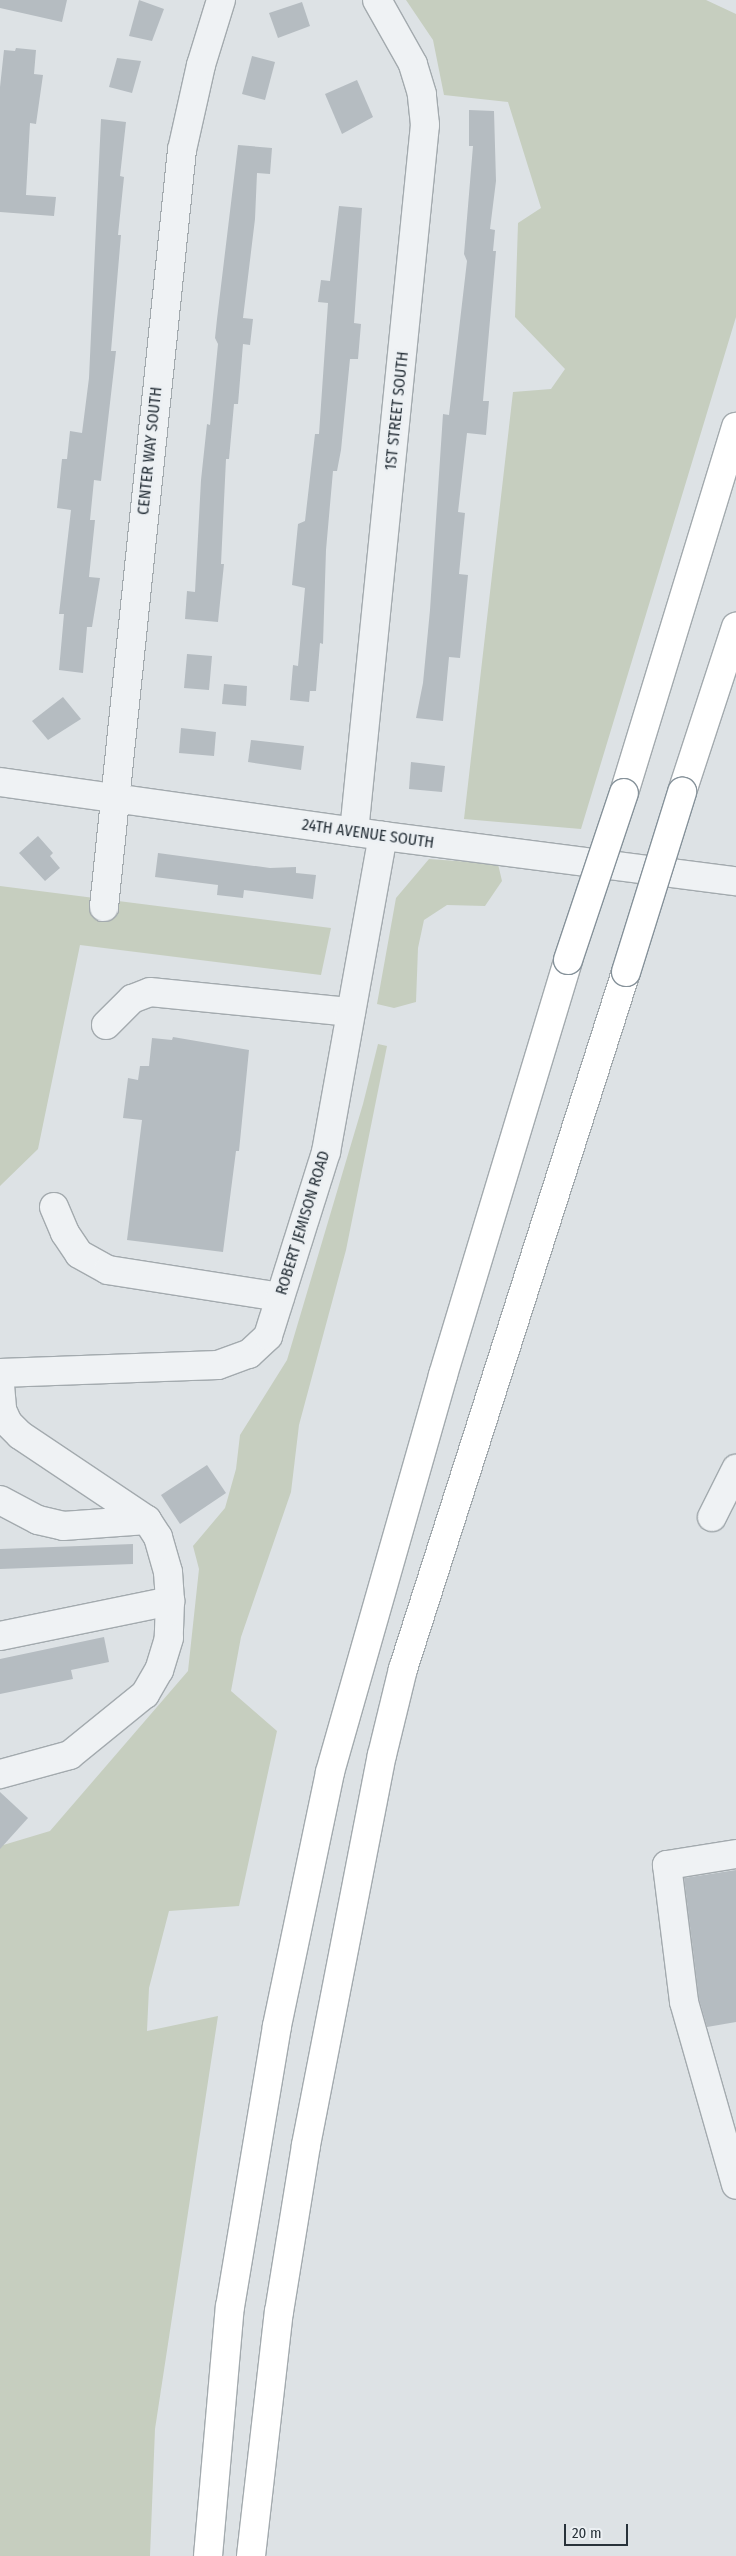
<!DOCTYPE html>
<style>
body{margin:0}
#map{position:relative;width:736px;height:2556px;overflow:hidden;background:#dde2e5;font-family:"Fira Sans Condensed",sans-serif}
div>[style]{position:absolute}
.green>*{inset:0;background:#c6cebf}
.building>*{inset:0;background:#b5bcc1}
.roads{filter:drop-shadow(1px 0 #a3aaae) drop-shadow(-1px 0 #a3aaae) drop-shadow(0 1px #a3aaae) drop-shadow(0 -1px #a3aaae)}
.minor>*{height:28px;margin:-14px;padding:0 14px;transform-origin:14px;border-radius:14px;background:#eff2f4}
.highway>*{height:28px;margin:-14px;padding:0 14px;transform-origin:14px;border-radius:14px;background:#fff}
.bridges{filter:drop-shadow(1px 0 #86929a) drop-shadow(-1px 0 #86929a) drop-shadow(0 1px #86929a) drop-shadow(0 -1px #86929a)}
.highway-bridge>*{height:28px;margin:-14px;padding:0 14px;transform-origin:14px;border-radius:14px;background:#fff}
span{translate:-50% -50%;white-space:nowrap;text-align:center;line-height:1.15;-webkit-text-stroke:4.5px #ecf0f3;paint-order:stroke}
.street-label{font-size:16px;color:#28323a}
.scale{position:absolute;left:564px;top:2524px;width:64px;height:22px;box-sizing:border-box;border:2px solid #28323a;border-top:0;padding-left:6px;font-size:15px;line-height:18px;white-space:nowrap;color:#28323a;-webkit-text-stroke:4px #ecf0f3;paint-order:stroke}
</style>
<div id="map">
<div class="green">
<div style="clip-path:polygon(406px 0,706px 0,736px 14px,736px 317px,581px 829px,464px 819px,513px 392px,551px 389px,565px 369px,515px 317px,518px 223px,541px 208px,508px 102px,444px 95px,433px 40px)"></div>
<div style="clip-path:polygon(429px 859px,498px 864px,502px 881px,485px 906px,447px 905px,424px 920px,418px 948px,416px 1002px,394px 1008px,377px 1004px,396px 898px)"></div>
<div style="clip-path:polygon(0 886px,331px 928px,321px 975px,80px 945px,38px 1149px,0 1186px)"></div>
<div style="clip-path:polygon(378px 1044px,387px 1046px,346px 1250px,299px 1425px,291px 1492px,241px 1637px,231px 1691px,277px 1731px,239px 1906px,169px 1911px,149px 1988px,147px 2031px,218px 2016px,155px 2429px,150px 2556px,0 2556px,0 1846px,50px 1831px,188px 1671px,199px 1569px,193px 1546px,225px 1508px,236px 1469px,240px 1435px,287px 1360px,363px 1104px)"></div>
</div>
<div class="building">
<div style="clip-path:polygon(0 0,67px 0,62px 22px,0 8px)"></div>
<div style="clip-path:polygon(139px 0,164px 9px,152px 41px,129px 36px)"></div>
<div style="clip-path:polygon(302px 2px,310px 26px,278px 38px,269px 13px)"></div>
<div style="clip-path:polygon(16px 48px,36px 50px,34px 74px,43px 75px,36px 124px,30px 123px,26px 195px,56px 197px,54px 216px,0 212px,0 87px,4px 50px,15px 51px)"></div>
<div style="clip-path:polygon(252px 56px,275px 62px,265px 100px,242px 94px)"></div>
<div style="clip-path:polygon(117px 58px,141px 61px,132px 93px,109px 87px)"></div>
<div style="clip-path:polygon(357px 80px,373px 117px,342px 134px,325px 94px)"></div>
<div style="clip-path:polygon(469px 110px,494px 111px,496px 181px,490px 229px,495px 230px,493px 251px,496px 251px,483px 401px,489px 401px,486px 435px,467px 433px,458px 512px,465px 513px,459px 574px,468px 575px,460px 658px,449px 657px,443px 721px,416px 718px,423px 683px,430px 610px,443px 414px,449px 415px,467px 261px,464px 254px,473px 146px,469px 146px)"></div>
<div style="clip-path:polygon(101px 119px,126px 122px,120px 176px,124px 177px,118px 235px,121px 235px,111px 351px,116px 351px,101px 481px,94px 480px,90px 520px,95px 520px,89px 577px,100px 578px,92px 627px,87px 627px,83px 673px,59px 670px,64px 614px,59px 614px,71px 510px,57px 508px,62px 459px,67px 459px,70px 431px,82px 433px,89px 378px)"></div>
<div style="clip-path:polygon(238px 145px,272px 148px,270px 174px,257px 173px,255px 219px,243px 318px,253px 319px,250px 345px,243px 344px,238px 404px,234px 404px,229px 459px,226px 459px,221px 564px,224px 564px,218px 622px,185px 619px,187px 591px,195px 592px,201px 480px,207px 424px,210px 425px,218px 344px,215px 338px,217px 319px)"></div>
<div style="clip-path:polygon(339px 206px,362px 208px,354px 323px,361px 324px,358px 359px,350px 359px,341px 450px,337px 471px,333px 471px,326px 550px,323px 644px,320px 643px,316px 691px,310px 691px,309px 702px,290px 700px,293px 665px,298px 666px,305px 588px,292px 585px,298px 524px,305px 521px,315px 434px,319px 434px,328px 303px,318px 302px,321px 280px,330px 281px)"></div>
<div style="clip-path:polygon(187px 654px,212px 656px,209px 690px,184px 688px)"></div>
<div style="clip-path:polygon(224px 684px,247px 686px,246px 706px,222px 704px)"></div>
<div style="clip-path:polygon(63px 697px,81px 719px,48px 740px,32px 721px)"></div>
<div style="clip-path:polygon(181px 728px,216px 732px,214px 756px,179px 753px)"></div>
<div style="clip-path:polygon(251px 740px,304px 746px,301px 770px,248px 762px)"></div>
<div style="clip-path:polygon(411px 762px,445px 766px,442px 792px,409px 789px)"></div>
<div style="clip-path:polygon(38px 836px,53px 853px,50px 856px,60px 868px,45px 881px,19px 853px)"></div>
<div style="clip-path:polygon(158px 853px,270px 868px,296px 867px,296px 873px,316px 875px,313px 899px,244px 890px,243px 898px,217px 895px,218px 885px,155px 877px)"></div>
<div style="clip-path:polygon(173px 1037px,249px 1050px,239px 1151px,236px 1151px,223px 1252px,127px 1240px,142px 1120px,123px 1118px,128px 1078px,138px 1080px,140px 1066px,149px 1066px,152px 1038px,172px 1040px)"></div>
<div style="clip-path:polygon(207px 1465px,226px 1493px,180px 1524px,161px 1495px)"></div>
<div style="clip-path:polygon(133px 1544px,133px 1564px,0 1569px,0 1549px)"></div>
<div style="clip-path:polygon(104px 1637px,109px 1662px,71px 1670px,73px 1679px,0 1694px,0 1659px)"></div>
<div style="clip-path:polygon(0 1792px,28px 1818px,0 1849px)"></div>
<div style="clip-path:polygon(736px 1870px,736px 2022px,707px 2027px,699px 1999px,684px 1878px)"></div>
</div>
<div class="roads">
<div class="minor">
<div style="left:0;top:782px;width:387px;rotate:8deg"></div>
<div style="left:383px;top:836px;width:356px;rotate:7.3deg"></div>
<div style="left:354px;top:832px;width:711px;rotate:-84.27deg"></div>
<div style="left:425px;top:125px;width:31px;rotate:-96deg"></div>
<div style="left:422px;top:94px;width:31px;rotate:-107deg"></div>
<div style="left:413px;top:64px;width:73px;rotate:-119.4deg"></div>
<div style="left:104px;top:907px;width:761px;rotate:-84.12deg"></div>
<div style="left:182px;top:150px;width:87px;rotate:-77.4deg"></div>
<div style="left:201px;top:65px;width:68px;rotate:-72.9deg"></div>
<div style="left:106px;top:1025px;width:37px;rotate:-45deg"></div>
<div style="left:132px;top:999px;width:19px;rotate:-21deg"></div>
<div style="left:150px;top:992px;width:202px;rotate:5.7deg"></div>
<div style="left:54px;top:1207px;width:28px;rotate:67deg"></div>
<div style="left:65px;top:1233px;width:25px;rotate:56deg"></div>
<div style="left:79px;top:1254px;width:33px;rotate:29deg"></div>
<div style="left:108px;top:1270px;width:174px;rotate:8.9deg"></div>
<div style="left:0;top:1373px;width:218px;rotate:-2.1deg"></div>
<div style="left:218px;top:1365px;width:33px;rotate:-20deg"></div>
<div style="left:249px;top:1354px;width:26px;rotate:-43deg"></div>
<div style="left:268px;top:1336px;width:193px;rotate:-72.5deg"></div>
<div style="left:326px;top:1152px;width:321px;rotate:-79.8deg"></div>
<div style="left:0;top:1385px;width:25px;rotate:85deg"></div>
<div style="left:2px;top:1410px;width:14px;rotate:65deg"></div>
<div style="left:8px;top:1423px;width:17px;rotate:45deg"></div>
<div style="left:20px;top:1435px;width:153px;rotate:33.8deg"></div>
<div style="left:147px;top:1520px;width:20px;rotate:57deg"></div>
<div style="left:158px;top:1537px;width:36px;rotate:74deg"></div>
<div style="left:168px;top:1572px;width:29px;rotate:86deg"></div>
<div style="left:170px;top:1601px;width:37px;rotate:92deg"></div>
<div style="left:169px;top:1638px;width:34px;rotate:107deg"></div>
<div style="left:159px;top:1670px;width:28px;rotate:120deg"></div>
<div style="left:145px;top:1694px;width:97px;rotate:140.9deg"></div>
<div style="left:70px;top:1755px;width:73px;rotate:164.8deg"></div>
<div style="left:0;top:1500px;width:43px;rotate:27.8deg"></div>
<div style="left:38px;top:1520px;width:26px;rotate:13deg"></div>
<div style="left:63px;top:1526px;width:84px;rotate:-4.1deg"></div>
<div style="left:712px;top:1517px;width:54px;rotate:-63.4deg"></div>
<div style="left:0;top:1636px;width:174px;rotate:-11.6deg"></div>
<div style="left:736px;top:1854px;width:70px;rotate:170.9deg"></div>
<div style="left:667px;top:1865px;width:138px;rotate:82.9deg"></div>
<div style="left:684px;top:2002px;width:190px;rotate:74.1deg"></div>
</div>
<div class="highway">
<div style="left:682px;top:792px;width:174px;rotate:-71.9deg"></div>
<div style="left:624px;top:793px;width:383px;rotate:-73deg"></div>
<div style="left:208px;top:2556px;width:250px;rotate:-85deg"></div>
<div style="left:230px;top:2307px;width:285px;rotate:-80.5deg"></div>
<div style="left:277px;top:2026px;width:259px;rotate:-78.2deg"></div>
<div style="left:330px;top:1772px;width:413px;rotate:-74.1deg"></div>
<div style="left:443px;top:1375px;width:433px;rotate:-73.2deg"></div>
<div style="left:251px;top:2556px;width:246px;rotate:-83.5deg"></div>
<div style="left:279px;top:2312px;width:169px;rotate:-80.8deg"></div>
<div style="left:306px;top:2145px;width:397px;rotate:-79deg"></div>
<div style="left:382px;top:1755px;width:89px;rotate:-76.3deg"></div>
<div style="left:403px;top:1669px;width:732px;rotate:-72.26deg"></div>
</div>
</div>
<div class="bridges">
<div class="highway-bridge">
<div style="left:568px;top:960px;width:176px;rotate:-71.5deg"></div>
<div style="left:626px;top:972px;width:189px;rotate:-72.7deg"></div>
</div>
</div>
<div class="street-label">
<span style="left:397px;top:411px;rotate:-84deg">1ST STREET SOUTH</span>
<span style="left:150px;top:451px;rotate:-84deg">CENTER WAY SOUTH</span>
<span style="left:368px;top:834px;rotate:8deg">24TH AVENUE SOUTH</span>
<span style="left:303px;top:1223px;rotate:-73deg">ROBERT JEMISON ROAD</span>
</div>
<div class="scale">20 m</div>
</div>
